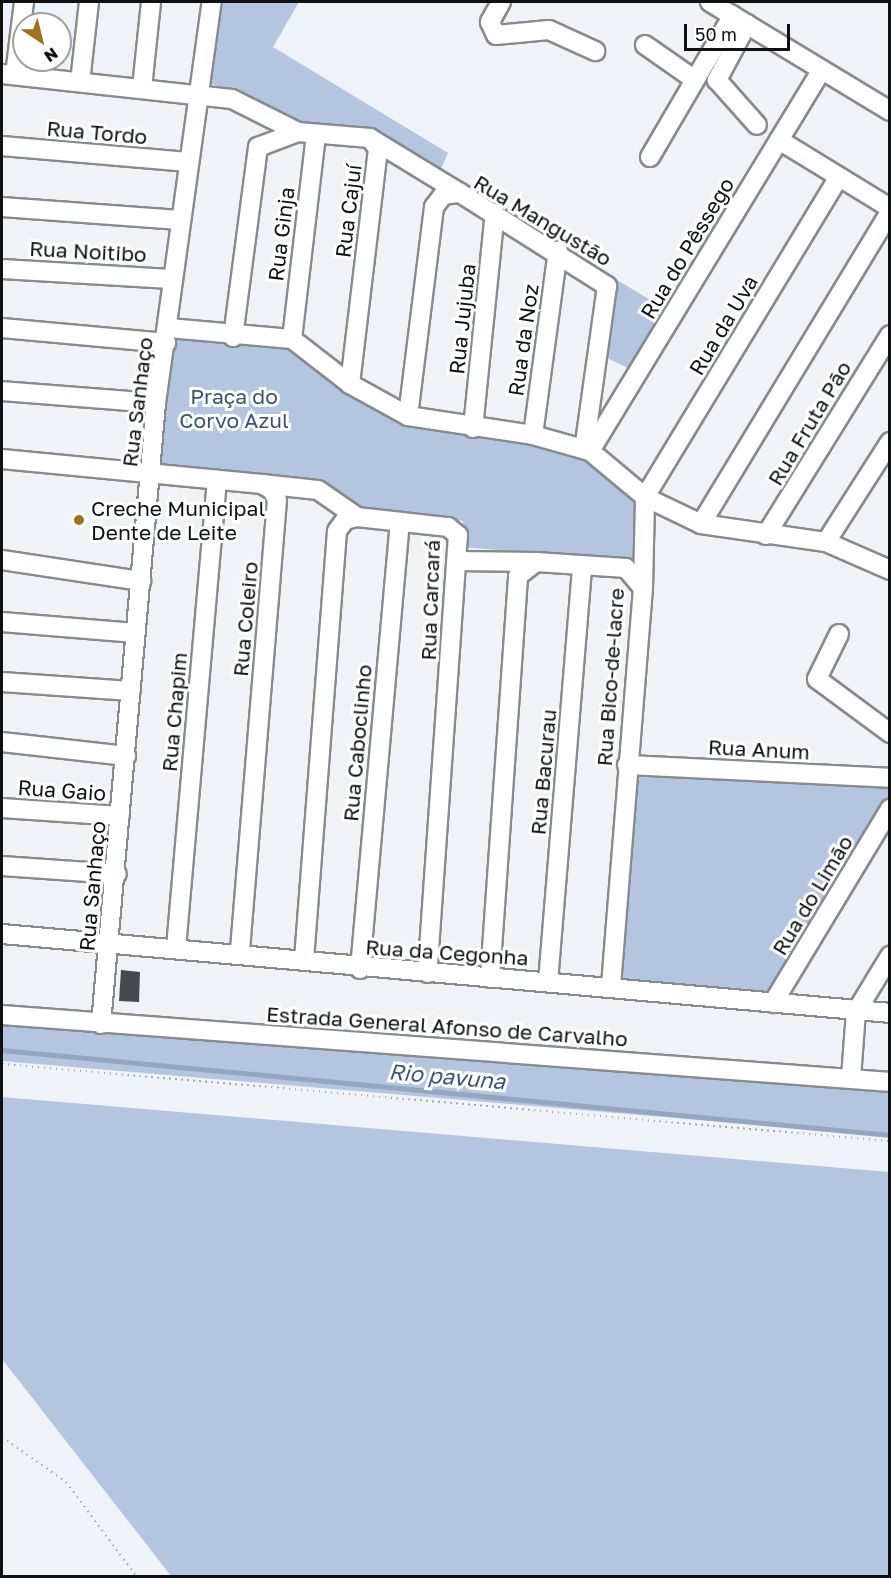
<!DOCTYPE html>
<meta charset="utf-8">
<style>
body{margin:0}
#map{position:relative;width:891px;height:1578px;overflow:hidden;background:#eff2f7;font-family:"Golos Text",sans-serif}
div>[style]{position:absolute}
.green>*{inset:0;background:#b4c5e0}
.stream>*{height:4.5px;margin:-2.25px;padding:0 2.25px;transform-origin:2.25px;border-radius:2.25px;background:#95a6c1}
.building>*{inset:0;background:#45484c}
.path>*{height:2px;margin-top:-1px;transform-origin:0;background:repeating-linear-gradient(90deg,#a4a6aa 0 1.5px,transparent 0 6px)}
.roads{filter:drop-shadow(2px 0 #878a8f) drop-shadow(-2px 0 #878a8f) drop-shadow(0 2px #878a8f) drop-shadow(0 -2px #878a8f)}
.minor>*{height:18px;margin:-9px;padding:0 9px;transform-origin:9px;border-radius:9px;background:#fff}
.dots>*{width:16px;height:16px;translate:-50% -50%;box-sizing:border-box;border:3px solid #fff;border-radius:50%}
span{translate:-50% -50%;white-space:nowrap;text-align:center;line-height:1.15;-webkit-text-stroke:6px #fff;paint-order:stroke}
.street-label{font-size:21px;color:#0f1012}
.park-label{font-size:21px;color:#39527a}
.poi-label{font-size:21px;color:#0f1012}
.left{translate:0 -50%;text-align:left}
.water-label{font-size:22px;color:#3b547d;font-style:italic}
.frame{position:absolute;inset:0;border:3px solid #0f1012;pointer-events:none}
.north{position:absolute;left:12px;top:12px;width:60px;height:60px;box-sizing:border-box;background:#fff;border:2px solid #9f9fa0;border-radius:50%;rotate:145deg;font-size:16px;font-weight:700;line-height:24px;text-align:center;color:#0f1012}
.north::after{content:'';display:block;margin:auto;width:21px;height:27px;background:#9d7321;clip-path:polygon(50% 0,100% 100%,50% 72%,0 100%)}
.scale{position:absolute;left:684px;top:24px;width:106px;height:27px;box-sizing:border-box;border:3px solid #0f1012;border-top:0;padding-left:8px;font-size:18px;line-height:21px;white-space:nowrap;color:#0f1012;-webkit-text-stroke:4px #fff;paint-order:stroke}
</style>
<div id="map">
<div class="green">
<div style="clip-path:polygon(217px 2px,299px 2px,273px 47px,448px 153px,440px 171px,317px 130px,212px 84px,205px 79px)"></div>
<div style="clip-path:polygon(617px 280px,672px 313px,636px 372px,605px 357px)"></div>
<div style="clip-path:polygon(173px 336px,288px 347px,407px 423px,579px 454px,638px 499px,635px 561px,462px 547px,463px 521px,348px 505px,331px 485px,160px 469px)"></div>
<div style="clip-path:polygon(629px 768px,889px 782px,889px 802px,772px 999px,614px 982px)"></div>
<div style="clip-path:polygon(2px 1020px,889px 1088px,889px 1136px,2px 1061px)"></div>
<div style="clip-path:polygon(2px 1097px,889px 1172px,889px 1576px,171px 1576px,2px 1359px)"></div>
</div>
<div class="stream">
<div style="left:2px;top:1050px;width:892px;rotate:5.47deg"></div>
</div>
<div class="building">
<div style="clip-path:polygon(121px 970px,140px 972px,139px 1002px,119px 1001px)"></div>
</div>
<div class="path">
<div style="left:2px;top:1064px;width:891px;rotate:4.96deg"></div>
<div style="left:2px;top:1437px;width:78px;rotate:35.1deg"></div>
<div style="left:66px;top:1482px;width:117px;rotate:53.3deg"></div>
</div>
<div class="roads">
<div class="minor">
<div style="left:501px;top:2px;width:23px;rotate:119deg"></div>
<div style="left:490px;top:22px;width:14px;rotate:65deg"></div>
<div style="left:496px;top:35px;width:53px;rotate:-5.4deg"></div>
<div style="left:549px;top:30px;width:51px;rotate:24.5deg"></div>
<div style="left:710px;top:2px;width:210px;rotate:31.2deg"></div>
<div style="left:747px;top:24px;width:64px;rotate:118.2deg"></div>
<div style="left:717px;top:80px;width:60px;rotate:48.4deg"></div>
<div style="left:645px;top:45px;width:61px;rotate:35deg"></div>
<div style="left:2px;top:74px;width:231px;rotate:6.2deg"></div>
<div style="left:232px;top:99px;width:74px;rotate:26.6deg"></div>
<div style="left:15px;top:75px;width:74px;rotate:-83deg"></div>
<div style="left:80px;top:82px;width:81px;rotate:-83.6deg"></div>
<div style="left:142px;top:88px;width:86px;rotate:-84deg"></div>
<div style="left:370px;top:138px;width:105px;rotate:31.4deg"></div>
<div style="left:779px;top:140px;width:130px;rotate:31.5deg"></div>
<div style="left:2px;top:146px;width:187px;rotate:4.9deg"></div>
<div style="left:650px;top:157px;width:164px;rotate:-59.7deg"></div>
<div style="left:2px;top:207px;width:178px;rotate:4.2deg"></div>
<div style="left:2px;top:269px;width:169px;rotate:3.4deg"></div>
<div style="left:2px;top:328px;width:165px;rotate:5.2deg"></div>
<div style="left:169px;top:328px;width:123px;rotate:5.1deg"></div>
<div style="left:292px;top:339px;width:73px;rotate:37.8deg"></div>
<div style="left:350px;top:384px;width:66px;rotate:28.9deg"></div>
<div style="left:408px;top:416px;width:126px;rotate:8.6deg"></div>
<div style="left:533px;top:435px;width:59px;rotate:15.7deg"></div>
<div style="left:590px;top:451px;width:72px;rotate:39.9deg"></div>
<div style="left:645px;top:497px;width:62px;rotate:25.7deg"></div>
<div style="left:701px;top:524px;width:126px;rotate:8.2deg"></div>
<div style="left:826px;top:542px;width:70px;rotate:23.6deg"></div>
<div style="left:233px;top:337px;width:192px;rotate:-82.5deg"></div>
<div style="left:258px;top:147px;width:43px;rotate:-20.6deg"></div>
<div style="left:298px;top:132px;width:72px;rotate:4.8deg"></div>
<div style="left:370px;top:138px;width:14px;rotate:54deg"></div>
<div style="left:378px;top:149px;width:237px;rotate:96.8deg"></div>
<div style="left:292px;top:339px;width:206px;rotate:-83.3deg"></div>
<div style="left:2px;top:391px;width:154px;rotate:4.5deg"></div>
<div style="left:408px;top:416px;width:211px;rotate:-82.9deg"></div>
<div style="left:434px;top:207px;width:15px;rotate:-53deg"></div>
<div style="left:443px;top:195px;width:17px;rotate:-7deg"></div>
<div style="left:460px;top:193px;width:174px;rotate:32.3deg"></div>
<div style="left:607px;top:286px;width:165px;rotate:98deg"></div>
<div style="left:473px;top:428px;width:216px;rotate:-84.2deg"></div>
<div style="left:533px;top:435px;width:186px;rotate:-82.3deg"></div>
<div style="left:590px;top:451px;width:446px;rotate:-58.7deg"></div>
<div style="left:2px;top:459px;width:261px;rotate:5.5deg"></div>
<div style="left:262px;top:484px;width:12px;rotate:31deg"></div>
<div style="left:272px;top:490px;width:11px;rotate:63deg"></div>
<div style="left:277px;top:500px;width:455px;rotate:94.7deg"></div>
<div style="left:262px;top:484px;width:56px;rotate:6.1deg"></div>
<div style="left:318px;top:490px;width:47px;rotate:34.7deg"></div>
<div style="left:701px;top:524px;width:365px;rotate:-58.8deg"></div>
<div style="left:766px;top:535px;width:235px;rotate:-58.2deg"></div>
<div style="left:826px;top:542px;width:119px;rotate:-57.4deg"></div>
<div style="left:2px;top:560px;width:141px;rotate:8.6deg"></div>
<div style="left:458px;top:561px;width:78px;rotate:0.7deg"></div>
<div style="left:643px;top:588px;width:91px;rotate:-88.7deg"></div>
<div style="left:645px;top:497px;width:374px;rotate:-58.8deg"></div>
<div style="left:2px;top:622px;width:134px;rotate:4.7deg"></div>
<div style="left:839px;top:634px;width:50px;rotate:116.1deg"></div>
<div style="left:817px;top:679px;width:91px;rotate:36.5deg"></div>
<div style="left:2px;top:682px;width:129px;rotate:4deg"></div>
<div style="left:2px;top:742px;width:125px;rotate:6.4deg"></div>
<div style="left:627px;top:765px;width:263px;rotate:2.8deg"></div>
<div style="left:2px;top:808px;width:118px;rotate:3.9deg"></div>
<div style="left:2px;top:866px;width:115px;rotate:4deg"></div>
<div style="left:2px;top:934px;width:892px;rotate:5.08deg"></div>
<div style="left:176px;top:948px;width:470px;rotate:-85deg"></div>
<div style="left:304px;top:960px;width:430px;rotate:-85.6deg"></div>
<div style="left:337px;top:531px;width:14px;rotate:-54deg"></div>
<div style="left:345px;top:520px;width:12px;rotate:-14deg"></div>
<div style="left:357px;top:517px;width:92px;rotate:6.3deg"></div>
<div style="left:448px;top:527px;width:13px;rotate:39deg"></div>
<div style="left:458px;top:535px;width:439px;rotate:94deg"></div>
<div style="left:360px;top:969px;width:449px;rotate:-84.9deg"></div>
<div style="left:490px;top:978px;width:403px;rotate:-86deg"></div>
<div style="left:518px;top:576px;width:23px;rotate:-38deg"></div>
<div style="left:536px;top:562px;width:90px;rotate:3.8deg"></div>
<div style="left:626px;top:568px;width:26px;rotate:50deg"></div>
<div style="left:643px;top:588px;width:399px;rotate:94.6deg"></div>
<div style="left:548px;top:982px;width:417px;rotate:-85.3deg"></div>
<div style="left:773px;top:1003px;width:227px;rotate:-58.9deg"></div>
<div style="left:2px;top:1015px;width:891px;rotate:4.31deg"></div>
<div style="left:101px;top:1024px;width:623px;rotate:-84.94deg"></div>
<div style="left:156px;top:403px;width:405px;rotate:-82.1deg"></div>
<div style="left:851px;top:1078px;width:66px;rotate:-85.7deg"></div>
<div style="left:856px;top:1012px;width:66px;rotate:-58.7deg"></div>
</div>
</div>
<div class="dots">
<div style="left:79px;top:520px;background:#9d7321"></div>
</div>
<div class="street-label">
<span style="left:97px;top:132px;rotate:5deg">Rua Tordo</span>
<span style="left:348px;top:211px;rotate:-83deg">Rua Cajuí</span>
<span style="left:543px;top:220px;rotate:31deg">Rua Mangustão</span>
<span style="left:281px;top:234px;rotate:-83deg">Rua Ginja</span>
<span style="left:687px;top:248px;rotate:-59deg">Rua do Pêssego</span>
<span style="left:88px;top:251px;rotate:3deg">Rua Noitibo</span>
<span style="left:462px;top:319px;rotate:-84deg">Rua Jujuba</span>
<span style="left:723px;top:325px;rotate:-59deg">Rua da Uva</span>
<span style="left:523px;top:340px;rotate:-82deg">Rua da Noz</span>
<span style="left:137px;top:402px;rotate:-83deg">Rua Sanhaço</span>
<span style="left:809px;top:423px;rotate:-59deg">Rua Fruta Pão</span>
<span style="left:430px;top:600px;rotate:-88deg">Rua Carcará</span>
<span style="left:245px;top:619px;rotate:-85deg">Rua Coleiro</span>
<span style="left:610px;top:677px;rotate:-86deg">Rua Bico-de-lacre</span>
<span style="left:174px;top:712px;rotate:-85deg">Rua Chapim</span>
<span style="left:357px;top:743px;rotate:-85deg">Rua Caboclinho</span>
<span style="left:759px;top:749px;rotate:3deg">Rua Anum</span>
<span style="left:543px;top:772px;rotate:-85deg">Rua Bacurau</span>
<span style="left:62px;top:790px;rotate:4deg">Rua Gaio</span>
<span style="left:92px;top:886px;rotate:-85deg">Rua Sanhaço</span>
<span style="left:812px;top:895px;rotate:-59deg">Rua do Limão</span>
<span style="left:447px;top:952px;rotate:4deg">Rua da Cegonha</span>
<span style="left:447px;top:1026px;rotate:4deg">Estrada General Afonso de Carvalho</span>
</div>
<div class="park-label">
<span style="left:234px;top:408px">Praça do<br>Corvo Azul</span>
</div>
<div class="poi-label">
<span class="left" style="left:91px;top:520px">Creche Municipal<br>Dente de Leite</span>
</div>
<div class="water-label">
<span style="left:447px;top:1076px;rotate:5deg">Rio pavuna</span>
</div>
<div class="frame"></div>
<div class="north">N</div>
<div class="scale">50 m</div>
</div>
